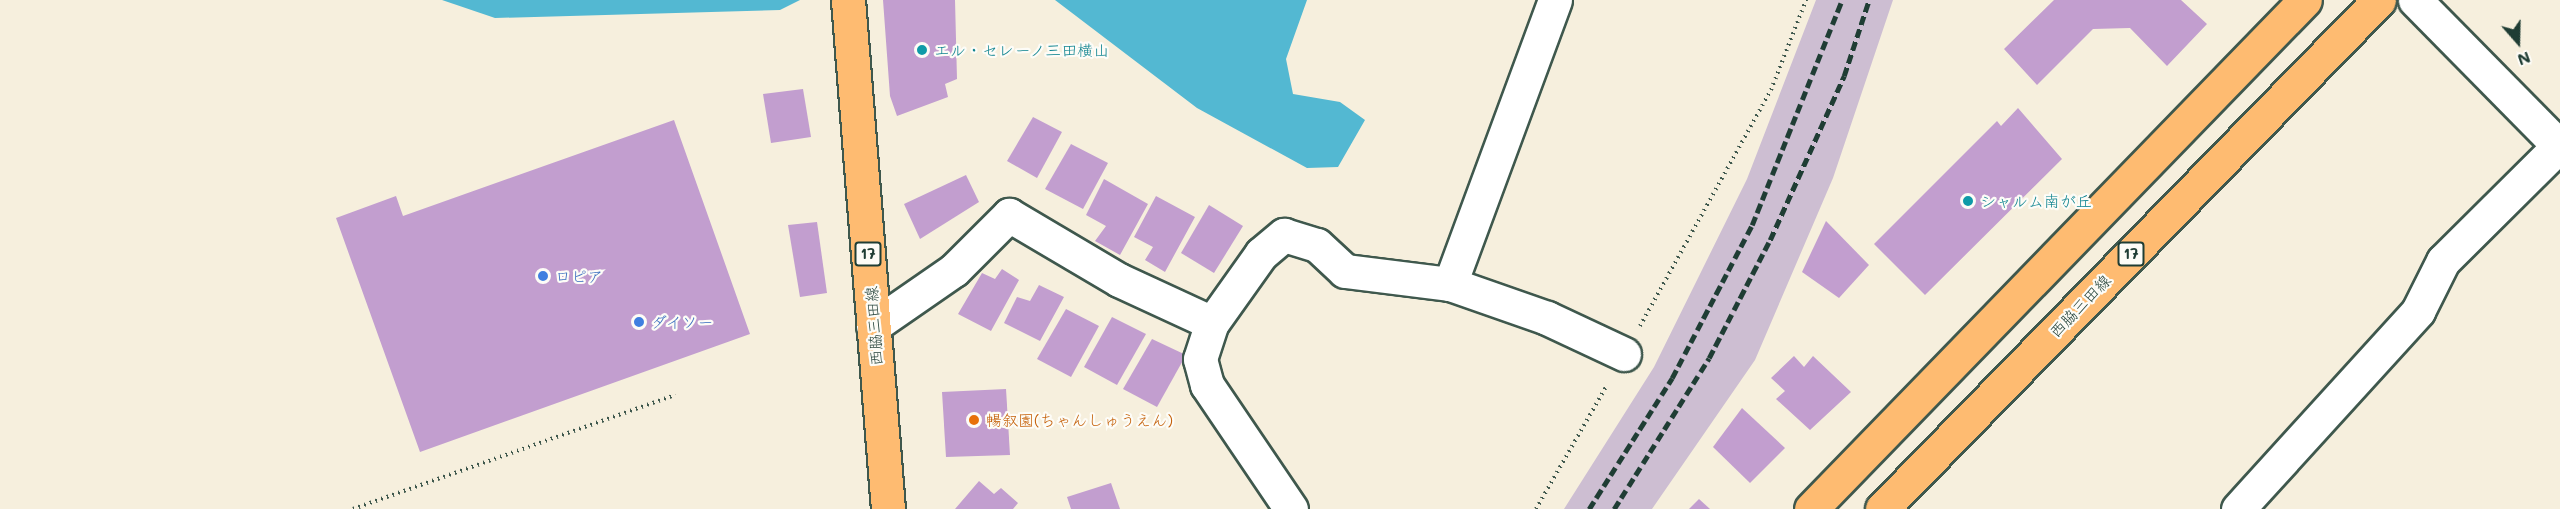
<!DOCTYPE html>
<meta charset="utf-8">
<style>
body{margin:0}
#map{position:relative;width:2560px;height:509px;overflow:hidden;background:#f6efdd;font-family:Mali,"Klee One",sans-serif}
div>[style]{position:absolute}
.industrial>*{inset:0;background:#cdbed2}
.water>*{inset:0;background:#53b8d2}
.building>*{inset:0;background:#c29ecf}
.path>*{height:4px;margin-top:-2px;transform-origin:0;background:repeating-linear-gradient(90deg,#3f584d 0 1.5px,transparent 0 6px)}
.roads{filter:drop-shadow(2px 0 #3f584d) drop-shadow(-2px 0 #3f584d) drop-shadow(0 2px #3f584d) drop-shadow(0 -2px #3f584d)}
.street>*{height:33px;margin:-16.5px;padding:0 16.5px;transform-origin:16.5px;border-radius:16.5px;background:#fff}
.primary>*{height:33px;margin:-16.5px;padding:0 16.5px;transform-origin:16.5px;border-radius:16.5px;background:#febb71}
.rail>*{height:4.5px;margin-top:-2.25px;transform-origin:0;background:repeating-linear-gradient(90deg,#1f3d34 0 9px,transparent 0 13.5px)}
.dots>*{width:16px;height:16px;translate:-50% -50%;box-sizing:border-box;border:3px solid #fdfcf7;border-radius:50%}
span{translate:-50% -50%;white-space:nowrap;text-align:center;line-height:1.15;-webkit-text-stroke:4.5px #fdfcf7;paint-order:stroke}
.shield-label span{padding:2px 4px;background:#fdfcf7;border:2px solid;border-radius:4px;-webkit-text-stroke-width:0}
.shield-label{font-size:15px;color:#1f3d34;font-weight:700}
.culture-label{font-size:16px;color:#0d838f}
.left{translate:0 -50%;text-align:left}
.shop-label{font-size:16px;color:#366cbe}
.street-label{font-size:16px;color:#1f3d34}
.food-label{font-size:16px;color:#c56008}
.north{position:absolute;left:2488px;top:12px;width:60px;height:60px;-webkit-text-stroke:4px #fdfcf7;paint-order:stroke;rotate:160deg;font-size:16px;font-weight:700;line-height:24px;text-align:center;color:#1f3d34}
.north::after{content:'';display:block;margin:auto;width:21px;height:27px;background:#1f3d34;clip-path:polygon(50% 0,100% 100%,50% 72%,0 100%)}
</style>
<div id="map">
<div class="industrial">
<div style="clip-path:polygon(1816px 0,1893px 0,1833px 178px,1755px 360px,1652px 509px,1564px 509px,1654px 367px,1747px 179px)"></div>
</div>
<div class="water">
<div style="clip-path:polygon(442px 0,800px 0,780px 10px,495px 18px)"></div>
<div style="clip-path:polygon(1055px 0,1307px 0,1286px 59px,1293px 94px,1340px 102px,1365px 120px,1338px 167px,1307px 168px,1197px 108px)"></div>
</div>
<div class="building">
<div style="clip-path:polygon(883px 0,955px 0,957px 79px,945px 84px,948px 97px,897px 116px,890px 96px)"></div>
<div style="clip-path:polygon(2054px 0,2181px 0,2207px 24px,2167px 66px,2130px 28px,2093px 29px,2037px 85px,2004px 49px)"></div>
<div style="clip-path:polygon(803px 89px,811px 137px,771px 143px,763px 94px)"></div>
<div style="clip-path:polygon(2018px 108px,2062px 159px,1925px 295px,1874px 244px,1997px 121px,2001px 126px)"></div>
<div style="clip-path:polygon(1033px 117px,1062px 132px,1037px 178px,1007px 161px)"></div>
<div style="clip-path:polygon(674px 120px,750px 334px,420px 452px,336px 218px,396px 196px,403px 216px)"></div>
<div style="clip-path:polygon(1071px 144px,1108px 163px,1083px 209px,1045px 189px)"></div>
<div style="clip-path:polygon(966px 175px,979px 202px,920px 239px,904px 204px)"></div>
<div style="clip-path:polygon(1104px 179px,1148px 204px,1120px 255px,1095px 241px,1106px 226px,1086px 215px)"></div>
<div style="clip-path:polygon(1156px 196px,1195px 217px,1165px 272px,1145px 260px,1153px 247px,1134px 237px)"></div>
<div style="clip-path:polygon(1209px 205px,1243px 226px,1214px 273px,1181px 253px)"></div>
<div style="clip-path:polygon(1826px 221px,1869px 265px,1839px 298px,1802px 272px)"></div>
<div style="clip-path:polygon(817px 222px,827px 293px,800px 297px,788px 225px)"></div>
<div style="clip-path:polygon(1002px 269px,1019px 280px,991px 331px,958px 314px,982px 273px,995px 279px)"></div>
<div style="clip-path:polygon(1039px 285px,1064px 297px,1040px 341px,1004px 323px,1017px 297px,1030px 301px)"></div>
<div style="clip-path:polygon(1066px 309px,1099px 326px,1071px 377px,1037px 359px)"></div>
<div style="clip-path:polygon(1112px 317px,1146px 334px,1117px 385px,1084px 367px)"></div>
<div style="clip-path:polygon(1152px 339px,1186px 355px,1157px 407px,1123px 389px)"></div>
<div style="clip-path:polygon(1794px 356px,1804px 367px,1813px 356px,1851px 392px,1810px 430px,1776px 399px,1785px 391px,1771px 378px)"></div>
<div style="clip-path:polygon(1006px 389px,1010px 455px,946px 457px,942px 392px)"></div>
<div style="clip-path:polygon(1742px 408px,1785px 448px,1750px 483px,1713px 447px)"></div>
<div style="clip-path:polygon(979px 481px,994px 494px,1001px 488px,1018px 503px,1013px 509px,955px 509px)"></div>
<div style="clip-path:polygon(1111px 483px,1120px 509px,1071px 509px,1067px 497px)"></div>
<div style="clip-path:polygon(1699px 499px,1710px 509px,1689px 509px)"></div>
</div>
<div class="path">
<div style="left:1640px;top:326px;width:270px;rotate:-61deg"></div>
<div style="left:1771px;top:90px;width:97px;rotate:-68.7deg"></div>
<div style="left:353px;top:509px;width:342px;rotate:-19.5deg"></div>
<div style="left:1536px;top:509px;width:143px;rotate:-60.2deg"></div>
</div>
<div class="roads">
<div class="street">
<div style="left:1555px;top:0;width:303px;rotate:110.3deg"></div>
<div style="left:1450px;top:284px;width:103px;rotate:19.3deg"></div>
<div style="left:1547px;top:318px;width:85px;rotate:25.1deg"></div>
<div style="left:2415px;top:0;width:206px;rotate:45.4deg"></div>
<div style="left:873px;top:326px;width:98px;rotate:-34.7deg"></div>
<div style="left:954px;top:270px;width:78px;rotate:-45deg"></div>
<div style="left:1009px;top:215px;width:128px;rotate:30.6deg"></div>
<div style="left:1119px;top:280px;width:102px;rotate:24.8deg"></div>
<div style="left:1291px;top:509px;width:150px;rotate:-124.1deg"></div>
<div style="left:1207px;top:385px;width:27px;rotate:-105deg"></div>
<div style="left:1200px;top:359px;width:38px;rotate:-72deg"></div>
<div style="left:1212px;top:323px;width:85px;rotate:-54.6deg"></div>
<div style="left:1261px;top:254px;width:30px;rotate:-40deg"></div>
<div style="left:1284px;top:235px;width:34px;rotate:17deg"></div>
<div style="left:1317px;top:245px;width:38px;rotate:43deg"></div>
<div style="left:1345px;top:271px;width:106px;rotate:7.1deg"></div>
<div style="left:2238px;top:509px;width:268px;rotate:-47.7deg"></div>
<div style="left:2418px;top:311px;width:56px;rotate:-63.4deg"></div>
<div style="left:2443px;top:261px;width:165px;rotate:-44.8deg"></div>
</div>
<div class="primary">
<div style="left:848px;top:0;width:511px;rotate:85.51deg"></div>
<div style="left:1811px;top:509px;width:709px;rotate:-45.86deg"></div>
<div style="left:1882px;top:509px;width:711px;rotate:-45.68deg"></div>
</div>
</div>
<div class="rail">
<div style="left:1589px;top:509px;width:155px;rotate:-57.6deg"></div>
<div style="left:1672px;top:378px;width:173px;rotate:-62.4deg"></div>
<div style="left:1752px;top:225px;width:242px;rotate:-68.2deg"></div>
<div style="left:1614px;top:509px;width:178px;rotate:-57.8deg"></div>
<div style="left:1709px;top:358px;width:133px;rotate:-62.7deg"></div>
<div style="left:1770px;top:240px;width:180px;rotate:-65.7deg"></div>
<div style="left:1844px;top:76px;width:80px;rotate:-71.8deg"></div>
</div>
<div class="dots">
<div style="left:922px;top:50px;background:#0f9aa8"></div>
<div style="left:1968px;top:201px;background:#0f9aa8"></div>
<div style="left:543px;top:276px;background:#3f7fe0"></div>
<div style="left:639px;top:322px;background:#3f7fe0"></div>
<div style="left:974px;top:420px;background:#e8710a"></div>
</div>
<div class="shield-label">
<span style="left:868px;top:254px">17</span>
<span style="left:2131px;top:254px">17</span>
</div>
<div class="culture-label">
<span class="left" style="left:934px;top:50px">エル・セレーノ三田横山</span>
<span class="left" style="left:1980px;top:201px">シャルム南が丘</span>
</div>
<div class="shop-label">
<span class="left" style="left:555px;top:276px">ロピア</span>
<span class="left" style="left:651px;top:322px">ダイソー</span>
</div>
<div class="street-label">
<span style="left:2080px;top:306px;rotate:-46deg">西脇三田線</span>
<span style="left:874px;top:326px;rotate:-94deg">西脇三田線</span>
</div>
<div class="food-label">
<span class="left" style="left:986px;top:420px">暢叙園(ちゃんしゅうえん)</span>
</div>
<div class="north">N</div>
</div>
